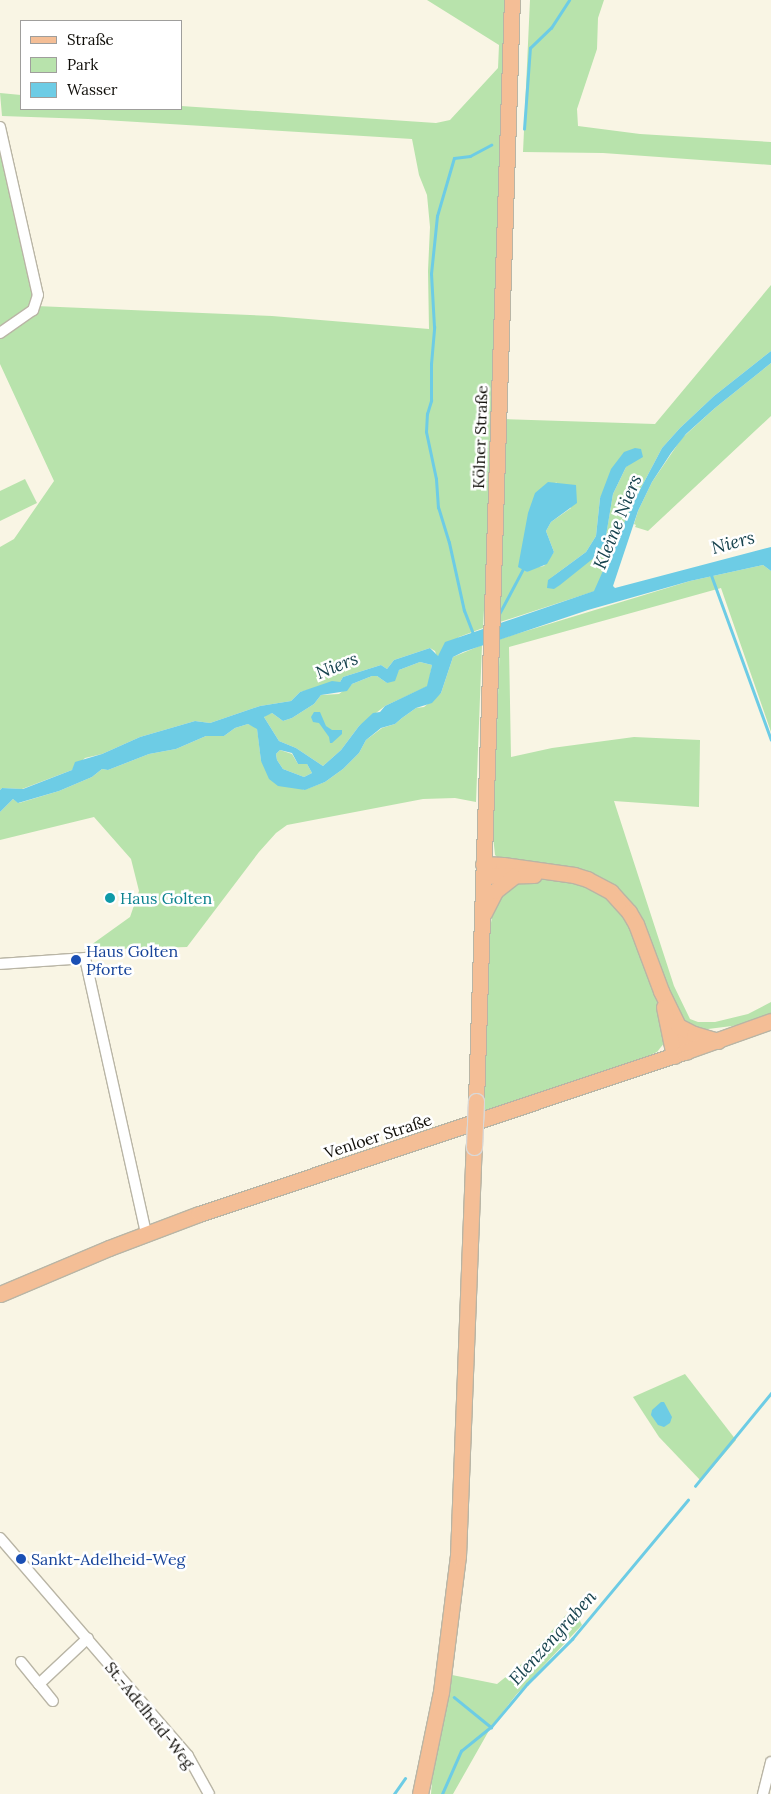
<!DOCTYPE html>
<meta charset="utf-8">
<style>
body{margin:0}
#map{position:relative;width:771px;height:1794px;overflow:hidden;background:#f9f5e4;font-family:Lora,serif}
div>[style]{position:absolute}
.green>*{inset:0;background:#b8e3ac}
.water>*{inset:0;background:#6dcce5}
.stream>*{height:2.5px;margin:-1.25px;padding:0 1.25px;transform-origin:1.25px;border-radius:1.25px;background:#6dcce5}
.roads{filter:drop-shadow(1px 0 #b9b5a5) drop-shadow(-1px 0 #b9b5a5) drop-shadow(0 1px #b9b5a5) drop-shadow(0 -1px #b9b5a5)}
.minor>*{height:10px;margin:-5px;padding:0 5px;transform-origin:5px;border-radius:5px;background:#fff}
.primary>*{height:15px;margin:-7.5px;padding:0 7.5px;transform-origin:7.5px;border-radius:7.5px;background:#f4be96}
.bridges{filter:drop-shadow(1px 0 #d9d8d7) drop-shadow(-1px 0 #d9d8d7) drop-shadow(0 1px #d9d8d7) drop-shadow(0 -1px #d9d8d7)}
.primary-bridge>*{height:15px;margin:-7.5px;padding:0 7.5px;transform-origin:7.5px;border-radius:7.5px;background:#f4be96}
.dots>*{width:14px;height:14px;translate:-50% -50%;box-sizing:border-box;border:2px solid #fff;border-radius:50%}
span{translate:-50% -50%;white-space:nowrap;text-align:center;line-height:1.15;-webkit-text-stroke:5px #fff;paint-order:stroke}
.street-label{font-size:16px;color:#0f0d08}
.culture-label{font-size:16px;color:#0d838f}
.left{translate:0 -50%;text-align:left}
.transit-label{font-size:16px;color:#164399}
.water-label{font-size:18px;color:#17434e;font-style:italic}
.legend{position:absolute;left:20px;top:20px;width:162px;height:90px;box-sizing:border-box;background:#fff;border:1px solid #9f9e9c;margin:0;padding:6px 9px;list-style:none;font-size:15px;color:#0f0d08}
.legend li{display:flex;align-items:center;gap:10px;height:25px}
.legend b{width:25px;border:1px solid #9f9e9c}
</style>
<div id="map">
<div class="green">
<div style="clip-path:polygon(427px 0,507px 0,494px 434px,483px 628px,459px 637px,437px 657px,435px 651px,430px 648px,394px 660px,387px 669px,381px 665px,343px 677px,340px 682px,300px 692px,291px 701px,260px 706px,210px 723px,195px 721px,140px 737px,102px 754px,85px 758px,72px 770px,22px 789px,2px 788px,0 790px,0 547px,14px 539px,54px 481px,0 364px,0 145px,36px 306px,272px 316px,429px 329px,428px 271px,430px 227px,427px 195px,419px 175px,412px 139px,88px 119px,2px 116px,0 93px,21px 95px,21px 109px,181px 109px,181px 106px,436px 123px,450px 120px,498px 68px,499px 45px)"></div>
<div style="clip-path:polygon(530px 0,604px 0,598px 18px,597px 49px,577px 109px,578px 126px,640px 134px,771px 142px,771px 165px,603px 153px,523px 152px)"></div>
<div style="clip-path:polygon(evenodd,771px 285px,771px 351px,714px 396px,680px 428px,662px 448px,633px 503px,595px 591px,500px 622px,501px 586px,498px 578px,503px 419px,655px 424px,771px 285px,641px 449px,635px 460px,626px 467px,613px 494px,605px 541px,548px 580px,586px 552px,596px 536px,600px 498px,641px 449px,771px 285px,556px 482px,571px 508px,551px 522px,546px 531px,554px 552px,544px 566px,533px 568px,527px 572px,523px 569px,556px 482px)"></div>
<div style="clip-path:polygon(771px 363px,771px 416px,648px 531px,635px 527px,636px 525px,634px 524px,638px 511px,652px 482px,682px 438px,715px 408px)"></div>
<div style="clip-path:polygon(25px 479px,37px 503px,0 521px,0 491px)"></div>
<div style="clip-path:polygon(763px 565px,771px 571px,771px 732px,721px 588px,509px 647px,511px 757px,552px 748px,634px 737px,700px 740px,699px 807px,614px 801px,674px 986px,690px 1019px,698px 1022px,715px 1022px,748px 1014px,771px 1002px,771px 1021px,700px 1030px,683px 1022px,624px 897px,499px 859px,495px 855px,493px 836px,500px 639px,690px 581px)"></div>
<div style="clip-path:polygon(482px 645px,476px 802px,455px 798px,423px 799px,287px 825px,276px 833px,259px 852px,187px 947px,84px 950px,130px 917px,139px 891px,131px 859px,94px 817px,0 840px,0 812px,13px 799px,19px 803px,59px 791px,92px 777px,102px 769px,108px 770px,149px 754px,176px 749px,206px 736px,224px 736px,235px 728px,248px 724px,257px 728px,261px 761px,304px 790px,325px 782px,343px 769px,359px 753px,366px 740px,382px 728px,395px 724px,402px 718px,416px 708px,424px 707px,441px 693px,453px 657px)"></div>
<div style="clip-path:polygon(420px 662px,432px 665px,428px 686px,385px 706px,359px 726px,341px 750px,323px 766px,296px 748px,279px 741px,264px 717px,265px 715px,272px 713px,283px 721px,292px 718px,314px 704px,321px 695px,339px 694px,352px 684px,372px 676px,377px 676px,387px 683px,399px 670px)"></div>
<div style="clip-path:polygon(280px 750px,292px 754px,298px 764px,307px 764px,312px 773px,304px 777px,283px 769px,277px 760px,276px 754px)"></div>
<div style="clip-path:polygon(556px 879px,583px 884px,612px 901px,628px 921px,655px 993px,664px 1026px,665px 1042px,657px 1052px,646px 1057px,483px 1113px,489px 934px,494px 906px,498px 896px,516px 882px)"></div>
<div style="clip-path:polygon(685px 1374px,736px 1440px,701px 1481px,659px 1437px,633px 1397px)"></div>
<div style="clip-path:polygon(573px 1607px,582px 1625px,516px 1695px,491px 1727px,453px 1794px,431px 1794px,433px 1770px,452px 1675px,497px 1684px,524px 1662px)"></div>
</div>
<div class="water">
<div style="clip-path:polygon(evenodd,771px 351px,771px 363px,715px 408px,686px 434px,671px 453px,652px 482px,638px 511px,613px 586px,615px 588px,771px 547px,771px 571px,763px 565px,690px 581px,588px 610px,463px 652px,453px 657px,441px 693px,432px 703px,416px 708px,402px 718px,395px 724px,381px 728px,366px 740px,359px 753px,343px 769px,325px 782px,305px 790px,278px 786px,269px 779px,261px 761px,257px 729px,248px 724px,235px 728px,224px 736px,206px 736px,176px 749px,149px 754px,108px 770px,102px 769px,92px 777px,59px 791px,18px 803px,13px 799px,0 812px,0 790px,2px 788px,23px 789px,72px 770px,75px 762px,102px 754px,140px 737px,195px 721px,210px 723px,260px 706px,291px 701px,300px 692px,332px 681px,340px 682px,343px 677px,381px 665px,387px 669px,394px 660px,430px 648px,438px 656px,445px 642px,594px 591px,633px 503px,662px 448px,680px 428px,714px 396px,771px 351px,420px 662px,432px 665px,427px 686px,385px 706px,380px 712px,373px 713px,359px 726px,341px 750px,323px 766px,296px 748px,279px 741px,264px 717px,272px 713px,283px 721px,292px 718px,314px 704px,321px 695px,347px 691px,352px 684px,372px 676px,377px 676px,387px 683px,395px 681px,399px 670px,420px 662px,771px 351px,280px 750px,292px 753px,298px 764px,307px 764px,312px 773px,304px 777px,283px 769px,277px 760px,276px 754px,280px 750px)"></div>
<div style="clip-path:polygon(635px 448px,641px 449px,643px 457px,626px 467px,613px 494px,605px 542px,595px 557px,560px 585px,554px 589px,547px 588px,548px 580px,586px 552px,596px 536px,600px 498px,611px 469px,624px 452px)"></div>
<div style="clip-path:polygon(548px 482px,576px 485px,577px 503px,551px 522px,546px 531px,554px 552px,547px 564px,527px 572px,518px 567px,528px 513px,535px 493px)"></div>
<div style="clip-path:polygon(314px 712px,320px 712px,326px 726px,332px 730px,342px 730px,342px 734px,332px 743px,330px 743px,329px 737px,319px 723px,313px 722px,311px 717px)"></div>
<div style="clip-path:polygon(661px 1402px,664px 1402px,672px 1417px,670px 1423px,664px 1427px,658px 1425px,651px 1415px,652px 1410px)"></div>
</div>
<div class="stream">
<div style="left:524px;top:129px;width:81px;rotate:-85.8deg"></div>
<div style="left:530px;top:48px;width:29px;rotate:-44deg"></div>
<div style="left:551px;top:28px;width:33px;rotate:-57deg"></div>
<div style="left:711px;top:574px;width:176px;rotate:70deg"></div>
<div style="left:498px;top:616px;width:53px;rotate:-62deg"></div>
<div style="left:473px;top:634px;width:25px;rotate:-111deg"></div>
<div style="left:464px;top:611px;width:70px;rotate:-102.4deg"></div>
<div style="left:449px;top:543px;width:37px;rotate:-107deg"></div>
<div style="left:438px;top:508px;width:29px;rotate:-94deg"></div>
<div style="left:436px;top:479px;width:48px;rotate:-102deg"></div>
<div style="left:426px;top:432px;width:18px;rotate:-87deg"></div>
<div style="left:427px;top:414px;width:14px;rotate:-73deg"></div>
<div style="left:431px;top:401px;width:37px;rotate:-90deg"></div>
<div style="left:431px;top:364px;width:37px;rotate:-85deg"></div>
<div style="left:434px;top:327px;width:53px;rotate:-93.2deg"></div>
<div style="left:431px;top:274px;width:58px;rotate:-84.1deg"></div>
<div style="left:437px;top:216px;width:60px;rotate:-73.7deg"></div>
<div style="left:454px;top:158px;width:16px;rotate:-7deg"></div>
<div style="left:470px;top:156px;width:24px;rotate:-28deg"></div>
<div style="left:695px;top:1486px;width:120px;rotate:-50.7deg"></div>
<div style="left:454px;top:1697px;width:48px;rotate:39deg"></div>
<div style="left:394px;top:1794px;width:19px;rotate:-55deg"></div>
<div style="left:442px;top:1794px;width:47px;rotate:-66.2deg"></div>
<div style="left:461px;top:1751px;width:38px;rotate:-39deg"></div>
<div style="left:491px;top:1727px;width:56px;rotate:-50.1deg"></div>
<div style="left:527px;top:1684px;width:64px;rotate:-45deg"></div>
<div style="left:572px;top:1639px;width:181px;rotate:-50.2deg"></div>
</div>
<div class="roads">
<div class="minor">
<div style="left:0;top:127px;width:172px;rotate:77.3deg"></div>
<div style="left:38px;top:295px;width:16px;rotate:108deg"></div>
<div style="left:33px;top:310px;width:40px;rotate:145.1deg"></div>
<div style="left:0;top:964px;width:85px;rotate:-4deg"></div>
<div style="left:85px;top:958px;width:282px;rotate:77.5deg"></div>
<div style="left:0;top:1538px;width:288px;rotate:49.2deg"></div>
<div style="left:188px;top:1756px;width:43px;rotate:61.1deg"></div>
<div style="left:21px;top:1662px;width:28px;rotate:51deg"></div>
<div style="left:39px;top:1684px;width:67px;rotate:-43.2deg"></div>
<div style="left:39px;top:1684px;width:22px;rotate:51deg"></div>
<div style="left:763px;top:1794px;width:33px;rotate:-76deg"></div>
</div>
<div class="primary">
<div style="left:483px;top:864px;width:20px;rotate:3deg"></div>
<div style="left:503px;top:865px;width:72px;rotate:8deg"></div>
<div style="left:574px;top:875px;width:14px;rotate:17deg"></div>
<div style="left:587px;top:879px;width:27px;rotate:28deg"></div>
<div style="left:611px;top:892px;width:27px;rotate:48deg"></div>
<div style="left:629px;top:912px;width:14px;rotate:60deg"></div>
<div style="left:636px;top:924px;width:72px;rotate:69.5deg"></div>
<div style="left:661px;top:991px;width:39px;rotate:64deg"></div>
<div style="left:678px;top:1026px;width:27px;rotate:70deg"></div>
<div style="left:483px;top:876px;width:51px;rotate:-1.1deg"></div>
<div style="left:484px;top:913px;width:25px;rotate:-63deg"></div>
<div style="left:495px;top:891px;width:23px;rotate:-38deg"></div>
<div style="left:664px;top:1007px;width:50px;rotate:78.5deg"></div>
<div style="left:678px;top:1026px;width:18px;rotate:27deg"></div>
<div style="left:694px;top:1034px;width:25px;rotate:16deg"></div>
<div style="left:476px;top:1101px;width:1102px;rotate:-88.13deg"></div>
<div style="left:0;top:1294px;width:118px;rotate:-22.9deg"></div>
<div style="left:109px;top:1248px;width:96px;rotate:-20.7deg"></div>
<div style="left:199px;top:1214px;width:511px;rotate:-18.47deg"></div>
<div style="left:684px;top:1052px;width:92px;rotate:-19.6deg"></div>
<div style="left:420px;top:1794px;width:104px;rotate:-78.4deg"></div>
<div style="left:441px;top:1692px;width:137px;rotate:-82.9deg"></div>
<div style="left:458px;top:1556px;width:409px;rotate:-87.8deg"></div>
</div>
</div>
<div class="bridges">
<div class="primary-bridge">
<div style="left:474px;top:1147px;width:46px;rotate:-87.5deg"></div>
</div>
</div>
<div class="dots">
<div style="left:110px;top:898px;background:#0f9aa8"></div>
<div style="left:76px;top:960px;background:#1a4fb4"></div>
<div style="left:21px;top:1559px;background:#1a4fb4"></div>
</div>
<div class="street-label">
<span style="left:480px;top:437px;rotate:-88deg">Kölner Straße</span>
<span style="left:378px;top:1136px;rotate:-18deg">Venloer Straße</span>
<span style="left:150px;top:1715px;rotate:51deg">St.-Adelheid-Weg</span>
</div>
<div class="culture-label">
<span class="left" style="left:120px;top:898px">Haus Golten</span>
</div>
<div class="transit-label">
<span class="left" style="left:86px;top:960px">Haus Golten<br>Pforte</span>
<span class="left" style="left:31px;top:1559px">Sankt-Adelheid-Weg</span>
</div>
<div class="water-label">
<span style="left:618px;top:522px;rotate:-68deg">Kleine Niers</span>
<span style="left:733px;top:543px;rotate:-15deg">Niers</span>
<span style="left:337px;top:666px;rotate:-22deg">Niers</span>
<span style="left:553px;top:1638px;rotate:-48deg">Elenzengraben</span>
</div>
<ul class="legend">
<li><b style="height:6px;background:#f4be96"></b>Straße</li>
<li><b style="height:14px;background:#b8e3ac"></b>Park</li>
<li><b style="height:14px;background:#6dcce5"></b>Wasser</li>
</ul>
</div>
